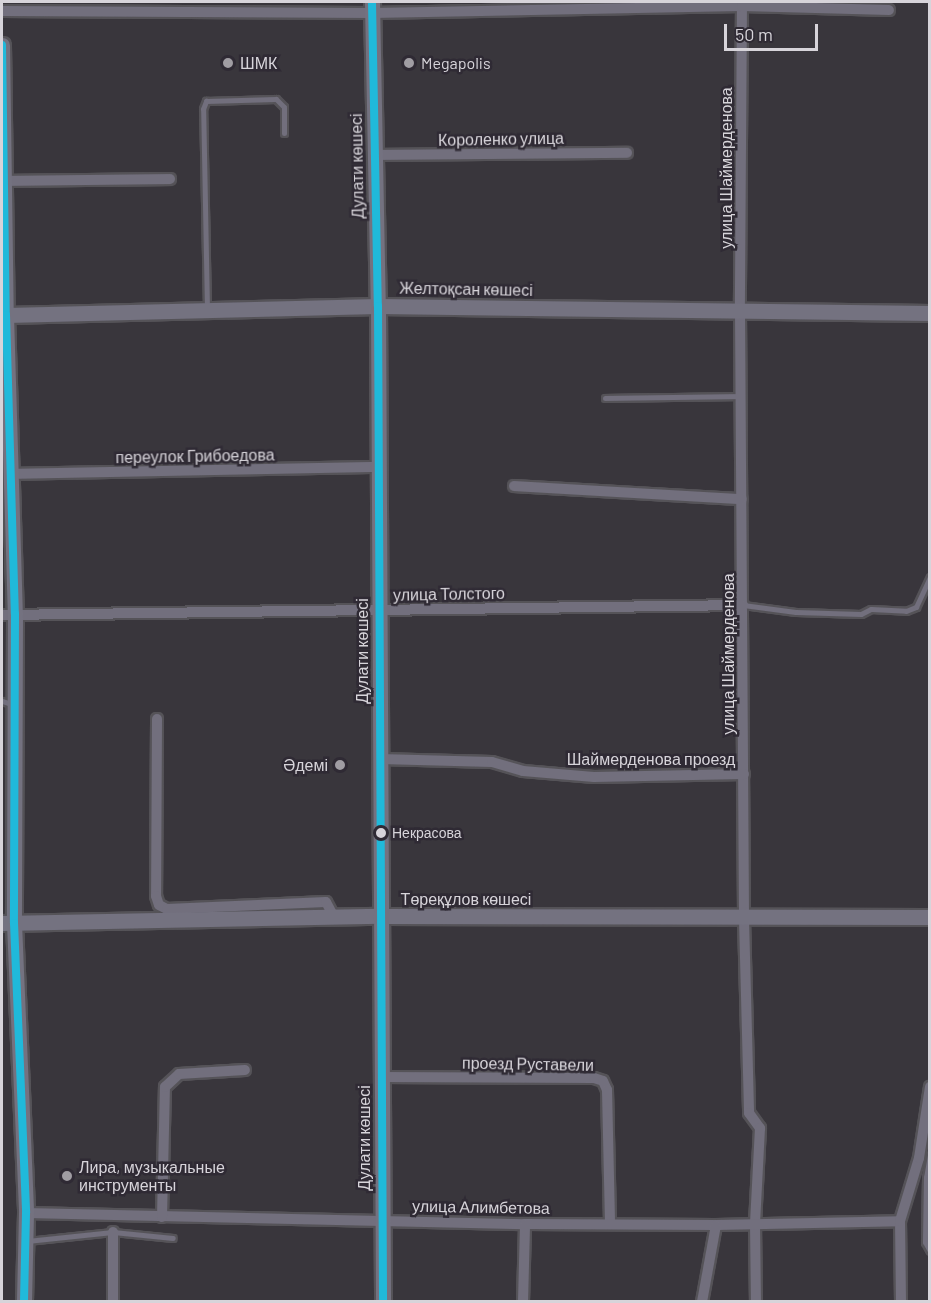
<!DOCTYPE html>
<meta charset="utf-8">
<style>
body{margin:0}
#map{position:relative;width:931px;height:1303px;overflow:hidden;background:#39363c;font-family:Barlow,sans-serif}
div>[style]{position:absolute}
.roads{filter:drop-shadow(2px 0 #555358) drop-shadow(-2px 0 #555358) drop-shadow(0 2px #555358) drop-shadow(0 -2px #555358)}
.lane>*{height:5px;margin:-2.5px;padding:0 2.5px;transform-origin:2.5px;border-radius:2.5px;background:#726f7d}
.street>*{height:10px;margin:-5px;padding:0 5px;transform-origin:5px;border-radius:5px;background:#726f7d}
.secondary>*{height:15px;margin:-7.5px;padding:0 7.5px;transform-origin:7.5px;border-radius:7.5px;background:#747280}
.bus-1>*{height:8px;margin:-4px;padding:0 4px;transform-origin:4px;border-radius:4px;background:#20b9da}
.dots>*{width:16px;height:16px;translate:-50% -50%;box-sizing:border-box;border:3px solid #2f2a34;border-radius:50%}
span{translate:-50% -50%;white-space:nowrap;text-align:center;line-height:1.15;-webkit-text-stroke:5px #2f2a34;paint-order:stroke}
.bus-label{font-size:14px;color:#d7d4da}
.left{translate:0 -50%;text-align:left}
.poi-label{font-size:16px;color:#d7d4da}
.right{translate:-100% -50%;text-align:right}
.street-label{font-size:16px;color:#d7d4da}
.frame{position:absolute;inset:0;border:3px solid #d7d4da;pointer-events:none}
.scale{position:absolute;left:724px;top:24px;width:94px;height:27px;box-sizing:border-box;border:3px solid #d7d4da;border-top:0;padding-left:8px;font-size:18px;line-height:21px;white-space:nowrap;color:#d7d4da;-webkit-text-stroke:4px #2f2a34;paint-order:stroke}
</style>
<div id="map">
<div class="roads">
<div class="lane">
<div style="left:207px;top:309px;width:200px;rotate:-91.1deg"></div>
<div style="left:203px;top:109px;width:9px;rotate:-69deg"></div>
<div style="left:206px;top:101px;width:70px;rotate:-1.6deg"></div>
<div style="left:276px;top:99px;width:11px;rotate:45deg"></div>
<div style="left:284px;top:107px;width:26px;rotate:90deg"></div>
<div style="left:605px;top:398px;width:136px;rotate:-0.8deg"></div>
<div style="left:743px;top:605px;width:53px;rotate:7.5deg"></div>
<div style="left:796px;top:612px;width:65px;rotate:1.8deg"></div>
<div style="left:861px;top:614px;width:11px;rotate:-27deg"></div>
<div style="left:871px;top:609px;width:35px;rotate:3deg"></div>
<div style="left:906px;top:611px;width:11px;rotate:-22deg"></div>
<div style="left:916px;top:607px;width:33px;rotate:-65deg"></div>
<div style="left:2px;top:701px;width:13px;rotate:18deg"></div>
<div style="left:930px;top:1155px;width:22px;rotate:100deg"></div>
<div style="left:926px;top:1177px;width:65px;rotate:90.9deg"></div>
<div style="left:925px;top:1242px;width:10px;rotate:61deg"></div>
<div style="left:27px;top:1241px;width:86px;rotate:-6deg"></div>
<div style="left:113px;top:1232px;width:60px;rotate:5.7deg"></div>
</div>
<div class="street">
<div style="left:742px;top:2px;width:309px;rotate:90.4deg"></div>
<div style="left:740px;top:311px;width:608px;rotate:89.62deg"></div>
<div style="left:744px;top:919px;width:194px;rotate:88.5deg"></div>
<div style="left:749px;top:1113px;width:19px;rotate:54deg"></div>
<div style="left:760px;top:1128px;width:96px;rotate:93deg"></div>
<div style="left:755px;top:1224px;width:78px;rotate:89.3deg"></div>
<div style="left:2px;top:11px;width:370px;rotate:0.3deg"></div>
<div style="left:372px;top:13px;width:370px;rotate:-1.1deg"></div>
<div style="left:742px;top:6px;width:147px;rotate:1.6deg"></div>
<div style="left:375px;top:155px;width:252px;rotate:-0.5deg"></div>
<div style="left:3px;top:181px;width:167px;rotate:-0.7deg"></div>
<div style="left:11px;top:474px;width:368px;rotate:-1.1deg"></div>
<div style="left:514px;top:486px;width:228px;rotate:3.3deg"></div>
<div style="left:2px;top:615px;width:741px;rotate:-0.77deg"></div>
<div style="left:157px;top:719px;width:177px;rotate:90.3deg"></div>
<div style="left:156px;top:896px;width:9px;rotate:72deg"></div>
<div style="left:159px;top:905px;width:9px;rotate:27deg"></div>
<div style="left:167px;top:909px;width:159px;rotate:-2.5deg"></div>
<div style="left:326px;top:902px;width:17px;rotate:62deg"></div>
<div style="left:380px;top:759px;width:112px;rotate:1.5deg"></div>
<div style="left:492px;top:762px;width:32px;rotate:16deg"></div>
<div style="left:523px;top:771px;width:71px;rotate:4.8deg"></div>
<div style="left:594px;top:777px;width:150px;rotate:-1.1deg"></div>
<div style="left:381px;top:1077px;width:213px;rotate:0.3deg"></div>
<div style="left:594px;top:1078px;width:9px;rotate:18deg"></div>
<div style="left:603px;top:1081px;width:10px;rotate:66deg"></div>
<div style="left:607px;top:1090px;width:134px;rotate:88.7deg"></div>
<div style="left:26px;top:1213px;width:499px;rotate:1.3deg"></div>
<div style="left:525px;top:1224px;width:191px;rotate:0.3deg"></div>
<div style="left:716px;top:1225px;width:184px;rotate:-1.2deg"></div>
<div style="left:162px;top:1217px;width:130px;rotate:-88.7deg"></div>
<div style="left:165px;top:1087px;width:19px;rotate:-43deg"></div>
<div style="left:179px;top:1074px;width:66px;rotate:-3.5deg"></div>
<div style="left:113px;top:1232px;width:70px;rotate:90deg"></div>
<div style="left:523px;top:1302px;width:78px;rotate:-88.5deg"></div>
<div style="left:702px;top:1302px;width:78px;rotate:-79.7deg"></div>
<div style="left:901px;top:1302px;width:81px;rotate:-90.7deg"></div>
<div style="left:900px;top:1221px;width:66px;rotate:-73.2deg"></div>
<div style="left:919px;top:1158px;width:72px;rotate:-81.2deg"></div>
</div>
<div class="secondary">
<div style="left:372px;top:2px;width:304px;rotate:88.9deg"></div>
<div style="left:378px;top:306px;width:996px;rotate:89.71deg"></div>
<div style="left:2px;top:45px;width:270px;rotate:89.2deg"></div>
<div style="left:6px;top:315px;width:299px;rotate:88.3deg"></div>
<div style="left:15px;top:614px;width:309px;rotate:90.2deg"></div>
<div style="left:14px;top:923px;width:290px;rotate:87.6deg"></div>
<div style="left:26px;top:1213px;width:89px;rotate:91.3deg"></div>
<div style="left:6px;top:315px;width:372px;rotate:-1.4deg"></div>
<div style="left:378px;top:306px;width:552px;rotate:0.73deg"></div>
<div style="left:2px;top:923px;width:378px;rotate:-1.1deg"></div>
<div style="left:380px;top:916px;width:550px;rotate:0.1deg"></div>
</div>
</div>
<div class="bus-1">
<div style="left:372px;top:2px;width:304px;rotate:88.9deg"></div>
<div style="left:378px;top:306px;width:996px;rotate:89.71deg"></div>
<div style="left:2px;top:45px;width:270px;rotate:89.2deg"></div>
<div style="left:6px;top:315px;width:299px;rotate:88.3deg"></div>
<div style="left:15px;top:614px;width:309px;rotate:90.2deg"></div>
<div style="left:14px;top:923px;width:290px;rotate:87.6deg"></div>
<div style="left:26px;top:1213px;width:89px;rotate:91.3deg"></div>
</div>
<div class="dots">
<div style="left:228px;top:63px;background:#a09da3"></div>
<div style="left:409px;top:63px;background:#a09da3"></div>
<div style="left:340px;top:765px;background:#a09da3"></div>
<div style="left:381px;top:833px;background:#d7d4da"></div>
<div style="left:67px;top:1176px;background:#a09da3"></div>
</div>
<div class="bus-label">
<span class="left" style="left:392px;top:833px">Некрасова</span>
</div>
<div class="poi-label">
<span class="left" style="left:240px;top:63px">ШМК</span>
<span class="left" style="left:421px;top:63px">Megapolis</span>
<span class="right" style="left:328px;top:765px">Әдемі</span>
<span class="left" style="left:79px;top:1176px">Лира, музыкальные<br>инструменты</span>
</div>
<div class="street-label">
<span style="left:501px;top:139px;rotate:-1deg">Короленко улица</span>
<span style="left:357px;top:166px;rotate:-91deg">Дулати көшесі</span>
<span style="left:726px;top:168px;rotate:-90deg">улица Шаймерденова</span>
<span style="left:466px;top:289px;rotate:1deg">Желтоқсан көшесі</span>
<span style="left:195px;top:456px;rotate:-1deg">переулок Грибоедова</span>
<span style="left:449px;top:594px;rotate:-1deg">улица Толстого</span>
<span style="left:362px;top:651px;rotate:-90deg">Дулати көшесі</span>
<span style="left:728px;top:654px;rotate:-90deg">улица Шаймерденова</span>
<span style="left:651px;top:759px">Шаймерденова проезд</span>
<span style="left:466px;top:899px">Төреқұлов көшесі</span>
<span style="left:528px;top:1064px;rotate:1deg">проезд Руставели</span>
<span style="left:364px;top:1138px;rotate:-90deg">Дулати көшесі</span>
<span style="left:481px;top:1207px;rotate:1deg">улица Алимбетова</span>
</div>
<div class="frame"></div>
<div class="scale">50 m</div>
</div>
